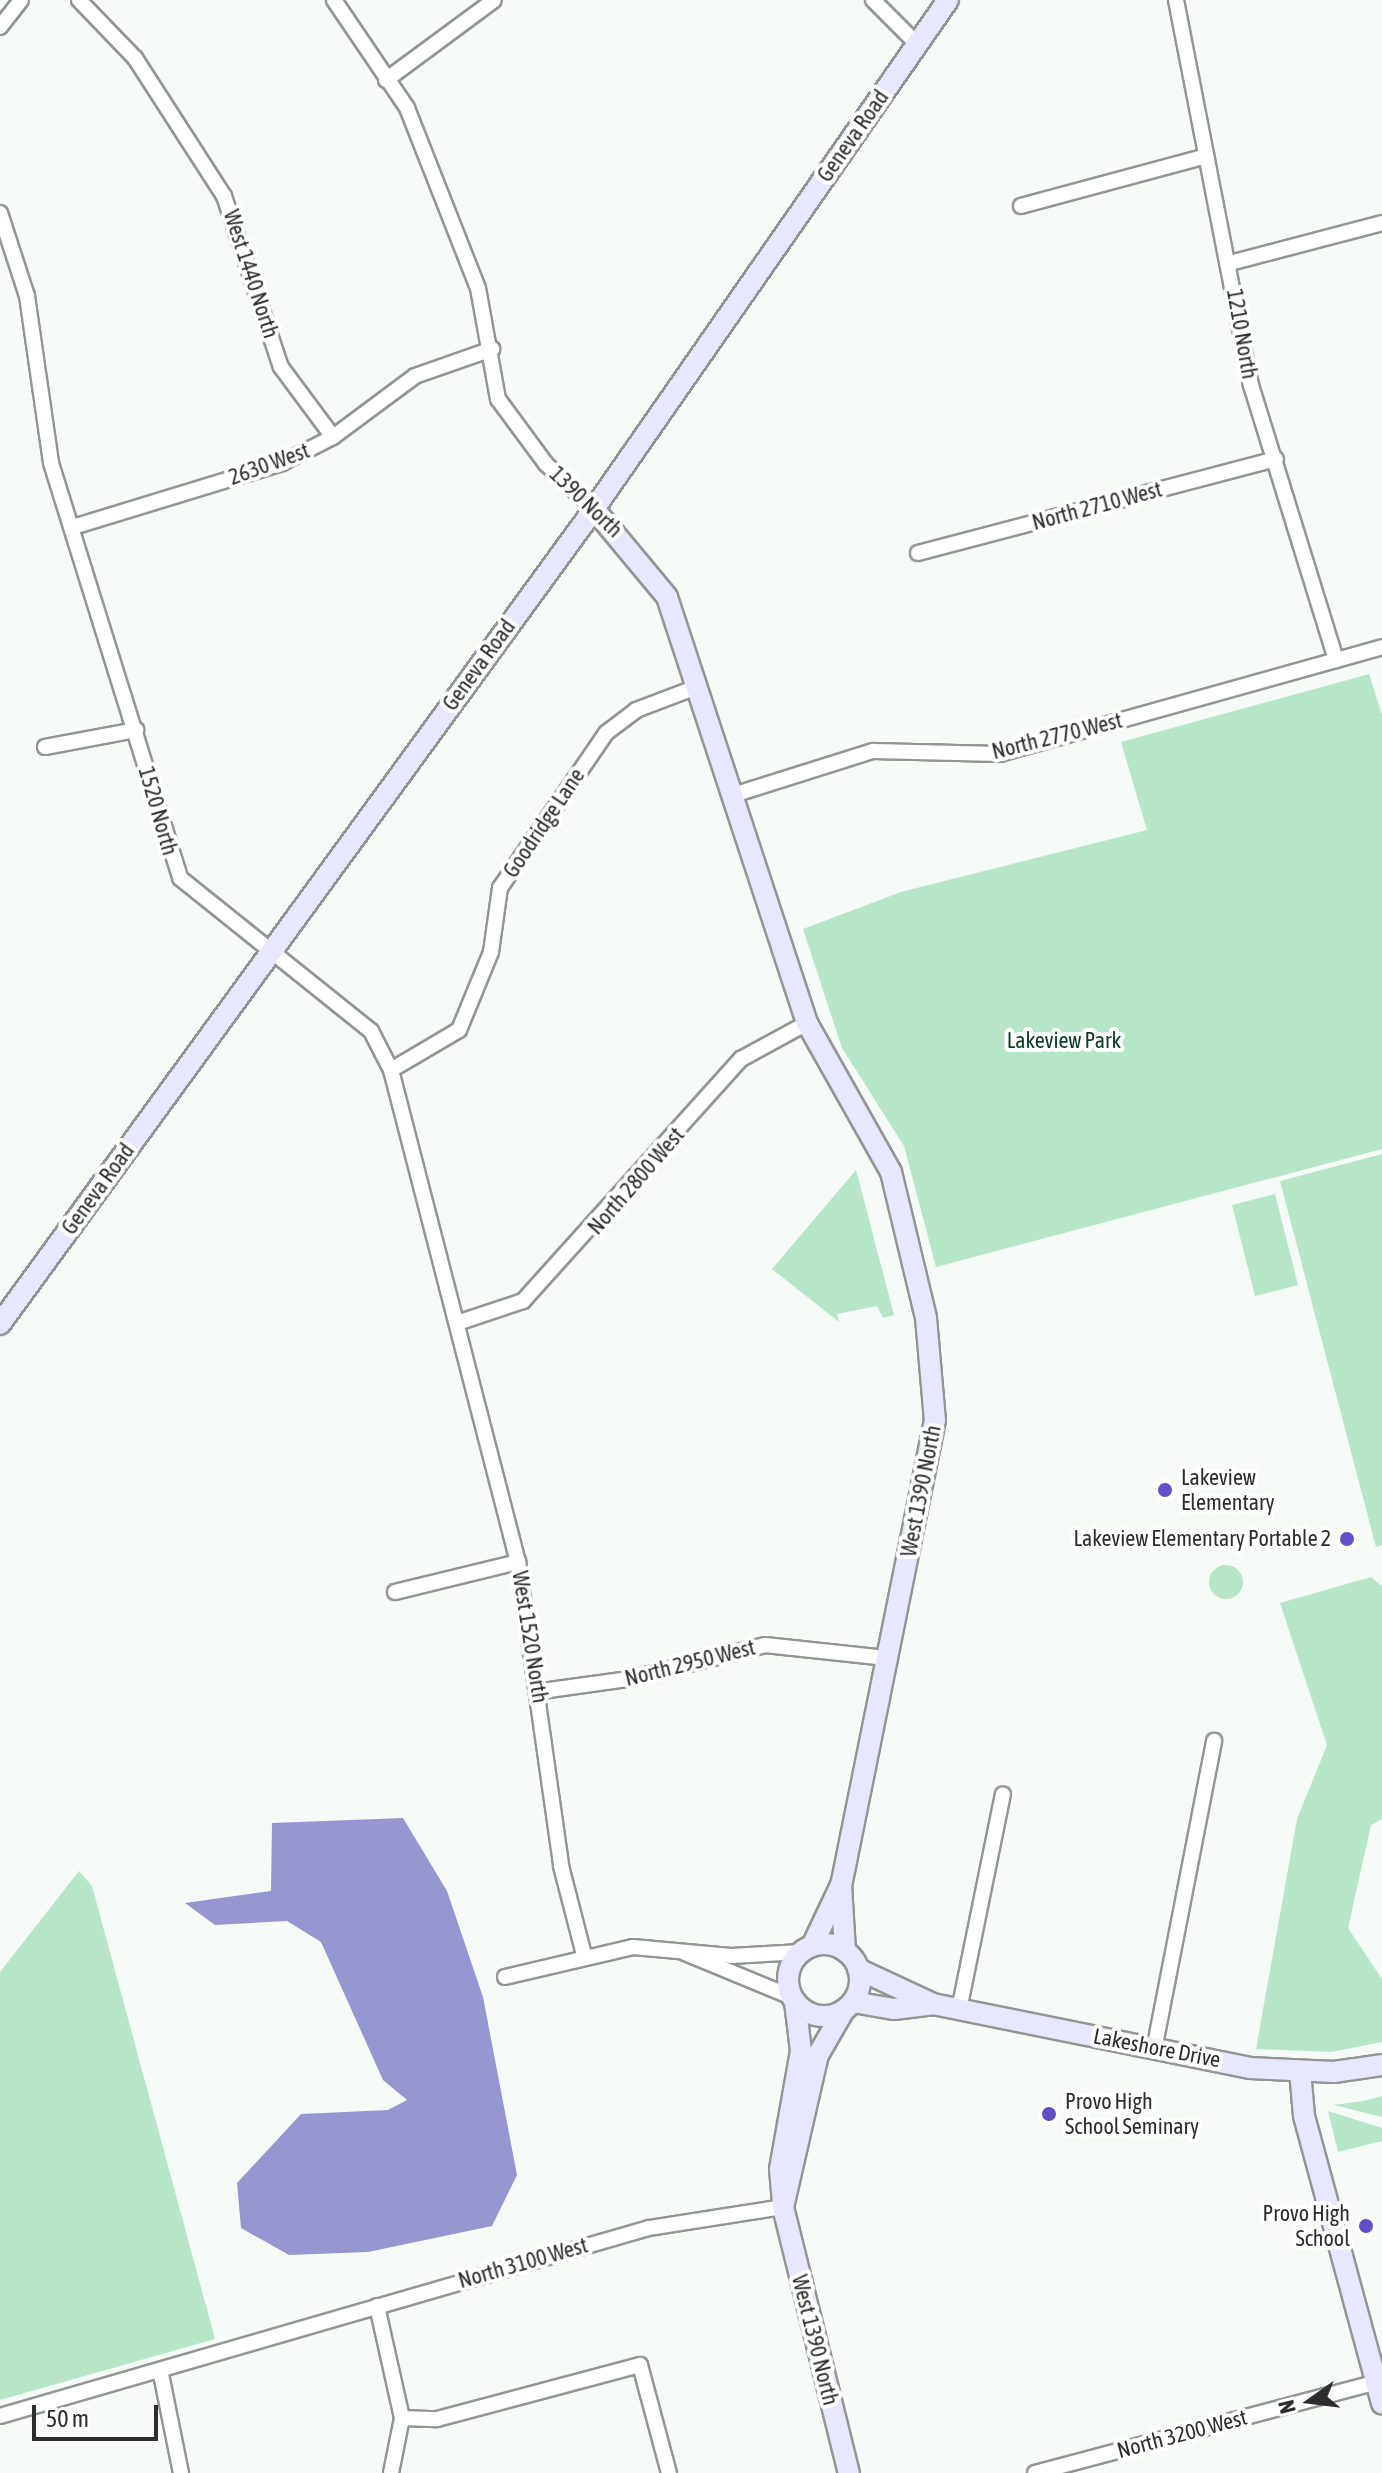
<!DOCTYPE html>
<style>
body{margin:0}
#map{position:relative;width:1382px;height:2473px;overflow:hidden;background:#f6fbf7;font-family:"Asap Condensed",sans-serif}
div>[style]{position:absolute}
.green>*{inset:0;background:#b7e5c7}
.round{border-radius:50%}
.water>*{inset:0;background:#9696d0}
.roads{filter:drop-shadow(2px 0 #929693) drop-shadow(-2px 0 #929693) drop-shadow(0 2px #929693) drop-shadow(0 -2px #929693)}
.street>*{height:14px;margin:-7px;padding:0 7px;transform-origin:7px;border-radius:7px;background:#fff}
.secondary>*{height:20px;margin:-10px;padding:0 10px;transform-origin:10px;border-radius:10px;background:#e7e7fd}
.secondary>.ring{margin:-10px;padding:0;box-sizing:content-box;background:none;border:20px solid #e7e7fd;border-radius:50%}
.dots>*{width:22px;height:22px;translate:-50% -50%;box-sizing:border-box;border:4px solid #fff;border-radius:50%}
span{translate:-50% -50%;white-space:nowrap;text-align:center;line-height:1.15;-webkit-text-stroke:8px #fff;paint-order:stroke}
.street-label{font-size:22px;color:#2c2e2d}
.park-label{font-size:22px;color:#0a3c23}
.poi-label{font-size:22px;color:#2c2e2d}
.left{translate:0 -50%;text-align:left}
.right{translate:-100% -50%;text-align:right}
.north{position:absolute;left:1270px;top:2361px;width:80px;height:80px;-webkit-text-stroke:6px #fff;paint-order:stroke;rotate:256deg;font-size:22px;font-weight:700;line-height:32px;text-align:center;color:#2c2e2d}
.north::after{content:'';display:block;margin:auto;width:28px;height:36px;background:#2c2e2d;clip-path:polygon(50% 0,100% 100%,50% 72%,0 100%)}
.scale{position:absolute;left:32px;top:2405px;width:126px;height:36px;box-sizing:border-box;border:4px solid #2c2e2d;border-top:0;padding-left:10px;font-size:24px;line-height:28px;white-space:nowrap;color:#2c2e2d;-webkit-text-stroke:6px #fff;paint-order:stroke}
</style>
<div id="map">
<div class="green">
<div style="clip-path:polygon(1369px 674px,1382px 715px,1382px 1149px,936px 1267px,904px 1146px,842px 1048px,803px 929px,901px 892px,1147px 830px,1121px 742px)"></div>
<div style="clip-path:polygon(1382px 1154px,1382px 1545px,1376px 1547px,1280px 1181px)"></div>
<div style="clip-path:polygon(856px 1170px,894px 1315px,883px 1318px,877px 1306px,837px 1314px,839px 1322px,772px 1269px)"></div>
<div style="clip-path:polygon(1275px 1194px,1298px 1285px,1255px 1296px,1232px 1205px)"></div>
<div class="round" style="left:1209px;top:1565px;width:34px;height:34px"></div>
<div style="clip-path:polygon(1371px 1577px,1382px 1586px,1382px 1819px,1371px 1825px,1348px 1928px,1382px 1979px,1382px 2042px,1331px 2052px,1256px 2049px,1297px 1819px,1327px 1745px,1280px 1603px)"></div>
<div style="clip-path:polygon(79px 1871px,92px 1886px,215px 2339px,0 2400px,0 1972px)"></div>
<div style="clip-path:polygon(1382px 2096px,1382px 2117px,1334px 2105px,1363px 2101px)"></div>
<div style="clip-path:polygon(1328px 2111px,1382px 2128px,1382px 2141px,1338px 2152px)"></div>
</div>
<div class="water">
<div style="clip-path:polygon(403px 1818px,447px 1891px,483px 1997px,517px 2175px,492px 2226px,368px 2252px,289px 2255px,241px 2228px,237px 2183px,301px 2114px,388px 2110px,407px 2100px,383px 2080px,321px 1942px,287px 1921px,215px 1925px,185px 1903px,271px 1891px,272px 1823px)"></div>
</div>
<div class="roads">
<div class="street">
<div style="left:79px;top:0;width:81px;rotate:46deg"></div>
<div style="left:135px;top:58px;width:164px;rotate:57.2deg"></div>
<div style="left:224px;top:196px;width:180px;rotate:71.6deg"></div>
<div style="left:281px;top:367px;width:87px;rotate:53.4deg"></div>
<div style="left:334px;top:0;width:130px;rotate:55.9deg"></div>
<div style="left:407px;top:108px;width:193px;rotate:68.5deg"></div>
<div style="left:478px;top:288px;width:113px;rotate:79.8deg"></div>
<div style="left:498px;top:399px;width:81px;rotate:53.6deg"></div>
<div style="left:546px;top:464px;width:66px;rotate:43.2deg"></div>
<div style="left:873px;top:0;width:62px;rotate:45deg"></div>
<div style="left:1176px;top:0;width:392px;rotate:79deg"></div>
<div style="left:1251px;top:385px;width:288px;rotate:72.8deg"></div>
<div style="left:0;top:27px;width:34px;rotate:-52deg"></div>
<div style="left:386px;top:80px;width:134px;rotate:-36.5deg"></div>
<div style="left:1021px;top:206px;width:192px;rotate:-15.1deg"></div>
<div style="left:0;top:213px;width:87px;rotate:72deg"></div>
<div style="left:27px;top:296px;width:169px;rotate:81.8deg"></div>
<div style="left:51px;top:463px;width:435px;rotate:72.7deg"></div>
<div style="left:180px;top:878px;width:245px;rotate:38.7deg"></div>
<div style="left:371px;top:1031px;width:44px;rotate:62.9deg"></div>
<div style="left:391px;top:1070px;width:508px;rotate:75.53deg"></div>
<div style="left:518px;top:1562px;width:307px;rotate:81.9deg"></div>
<div style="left:561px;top:1866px;width:92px;rotate:75.5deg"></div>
<div style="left:1230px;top:263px;width:157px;rotate:-14.7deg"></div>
<div style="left:73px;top:527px;width:219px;rotate:-17deg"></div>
<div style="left:282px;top:463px;width:57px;rotate:-27deg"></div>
<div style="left:333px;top:437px;width:102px;rotate:-36.6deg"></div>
<div style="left:415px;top:376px;width:82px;rotate:-19.3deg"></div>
<div style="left:918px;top:553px;width:370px;rotate:-14.7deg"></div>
<div style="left:45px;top:747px;width:93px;rotate:-10.6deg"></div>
<div style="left:730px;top:796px;width:150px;rotate:-17.5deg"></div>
<div style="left:873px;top:751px;width:127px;rotate:1.4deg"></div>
<div style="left:1000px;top:754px;width:397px;rotate:-15.6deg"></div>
<div style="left:391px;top:1070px;width:79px;rotate:-30.5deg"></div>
<div style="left:459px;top:1030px;width:84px;rotate:-67.7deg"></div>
<div style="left:491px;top:952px;width:65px;rotate:-82deg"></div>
<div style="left:500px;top:888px;width:188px;rotate:-55.6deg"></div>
<div style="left:606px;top:733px;width:38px;rotate:-37deg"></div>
<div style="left:636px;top:710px;width:65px;rotate:-20.7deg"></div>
<div style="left:457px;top:1323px;width:70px;rotate:-18.4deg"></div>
<div style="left:523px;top:1301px;width:326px;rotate:-48deg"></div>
<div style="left:741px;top:1059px;width:75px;rotate:-28.6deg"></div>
<div style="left:395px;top:1592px;width:127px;rotate:-13.7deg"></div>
<div style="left:542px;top:1691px;width:88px;rotate:-7.9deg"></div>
<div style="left:629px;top:1679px;width:140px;rotate:-14deg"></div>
<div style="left:765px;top:1645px;width:122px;rotate:6.1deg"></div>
<div style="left:685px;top:1953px;width:116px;rotate:22.4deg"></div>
<div style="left:505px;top:1977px;width:131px;rotate:-13.2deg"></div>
<div style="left:633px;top:1947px;width:98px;rotate:5.2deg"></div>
<div style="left:731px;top:1956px;width:70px;rotate:-3.3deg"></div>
<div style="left:959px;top:2010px;width:220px;rotate:-78.5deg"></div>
<div style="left:1155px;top:2045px;width:310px;rotate:-79deg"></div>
<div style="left:377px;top:2306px;width:115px;rotate:77.4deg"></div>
<div style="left:402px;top:2418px;width:56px;rotate:101.3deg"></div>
<div style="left:161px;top:2374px;width:101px;rotate:78.6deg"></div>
<div style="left:0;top:2416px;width:676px;rotate:-16.16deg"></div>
<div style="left:649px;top:2228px;width:136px;rotate:-8.9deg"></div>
<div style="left:402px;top:2418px;width:35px;rotate:2deg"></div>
<div style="left:437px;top:2419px;width:210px;rotate:-14.9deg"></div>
<div style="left:640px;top:2365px;width:112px;rotate:75deg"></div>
<div style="left:1035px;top:2473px;width:353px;rotate:-14.9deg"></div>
</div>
<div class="secondary">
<div style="left:594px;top:509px;width:114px;rotate:50.3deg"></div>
<div style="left:667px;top:597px;width:448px;rotate:71.8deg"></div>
<div style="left:807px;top:1023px;width:171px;rotate:60.6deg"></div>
<div style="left:891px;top:1172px;width:150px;rotate:76.5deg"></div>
<div style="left:926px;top:1318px;width:102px;rotate:85deg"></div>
<div style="left:935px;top:1420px;width:474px;rotate:101.4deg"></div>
<div style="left:841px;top:1885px;width:66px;rotate:86.5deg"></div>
<div style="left:0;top:1324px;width:1008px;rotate:-53.91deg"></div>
<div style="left:594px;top:509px;width:620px;rotate:-55.18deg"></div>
<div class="ring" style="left:788px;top:1944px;width:52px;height:52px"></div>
<div style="left:812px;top:1946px;width:68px;rotate:-64.6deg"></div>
<div style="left:858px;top:1969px;width:83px;rotate:25deg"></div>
<div style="left:933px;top:2004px;width:323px;rotate:11.4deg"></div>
<div style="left:1250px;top:2068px;width:84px;rotate:2.7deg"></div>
<div style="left:1334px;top:2072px;width:49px;rotate:-8.3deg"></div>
<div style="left:795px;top:2002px;width:49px;rotate:83deg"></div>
<div style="left:801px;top:2051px;width:120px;rotate:100.1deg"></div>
<div style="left:780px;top:2169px;width:38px;rotate:85deg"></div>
<div style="left:783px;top:2207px;width:274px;rotate:76.1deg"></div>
<div style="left:853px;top:2002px;width:42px;rotate:9.7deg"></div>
<div style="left:894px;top:2009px;width:39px;rotate:-7deg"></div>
<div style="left:1300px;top:2071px;width:45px;rotate:84.9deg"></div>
<div style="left:1304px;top:2116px;width:298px;rotate:74.8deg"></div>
<div style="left:784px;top:2203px;width:152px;rotate:-77.1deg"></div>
<div style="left:818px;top:2055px;width:52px;rotate:-60deg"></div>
</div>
</div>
<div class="dots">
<div style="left:1165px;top:1490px;background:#5f50c9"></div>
<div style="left:1347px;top:1539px;background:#5f50c9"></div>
<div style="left:1049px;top:2114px;background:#5f50c9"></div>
<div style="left:1366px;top:2226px;background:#5f50c9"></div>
</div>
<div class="street-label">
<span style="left:853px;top:136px;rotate:-55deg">Geneva Road</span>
<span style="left:251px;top:274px;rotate:72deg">West 1440 North</span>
<span style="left:1242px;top:334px;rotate:80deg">1210 North</span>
<span style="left:269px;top:464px;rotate:-20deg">2630 West</span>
<span style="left:586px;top:502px;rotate:44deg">1390 North</span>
<span style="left:1097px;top:506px;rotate:-15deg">North 2710 West</span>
<span style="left:479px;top:665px;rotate:-54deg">Geneva Road</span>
<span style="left:1057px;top:736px;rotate:-14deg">North 2770 West</span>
<span style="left:158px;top:811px;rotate:74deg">1520 North</span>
<span style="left:544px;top:823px;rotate:-56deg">Goodridge Lane</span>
<span style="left:636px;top:1181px;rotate:-49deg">North 2800 West</span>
<span style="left:98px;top:1189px;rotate:-54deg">Geneva Road</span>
<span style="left:921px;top:1491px;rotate:-79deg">West 1390 North</span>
<span style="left:530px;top:1637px;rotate:81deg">West 1520 North</span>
<span style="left:690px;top:1663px;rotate:-14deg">North 2950 West</span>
<span style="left:1157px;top:2048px;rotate:11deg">Lakeshore Drive</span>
<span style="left:523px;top:2263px;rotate:-16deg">North 3100 West</span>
<span style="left:815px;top:2340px;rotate:76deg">West 1390 North</span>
<span style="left:1182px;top:2434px;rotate:-15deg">North 3200 West</span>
</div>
<div class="park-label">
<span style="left:1064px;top:1041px">Lakeview Park</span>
</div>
<div class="poi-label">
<span class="left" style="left:1181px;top:1490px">Lakeview<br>Elementary</span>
<span class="right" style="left:1331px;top:1539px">Lakeview Elementary Portable 2</span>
<span class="left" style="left:1065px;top:2114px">Provo High<br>School Seminary</span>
<span class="right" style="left:1350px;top:2226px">Provo High<br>School</span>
</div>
<div class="north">N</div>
<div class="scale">50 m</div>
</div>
